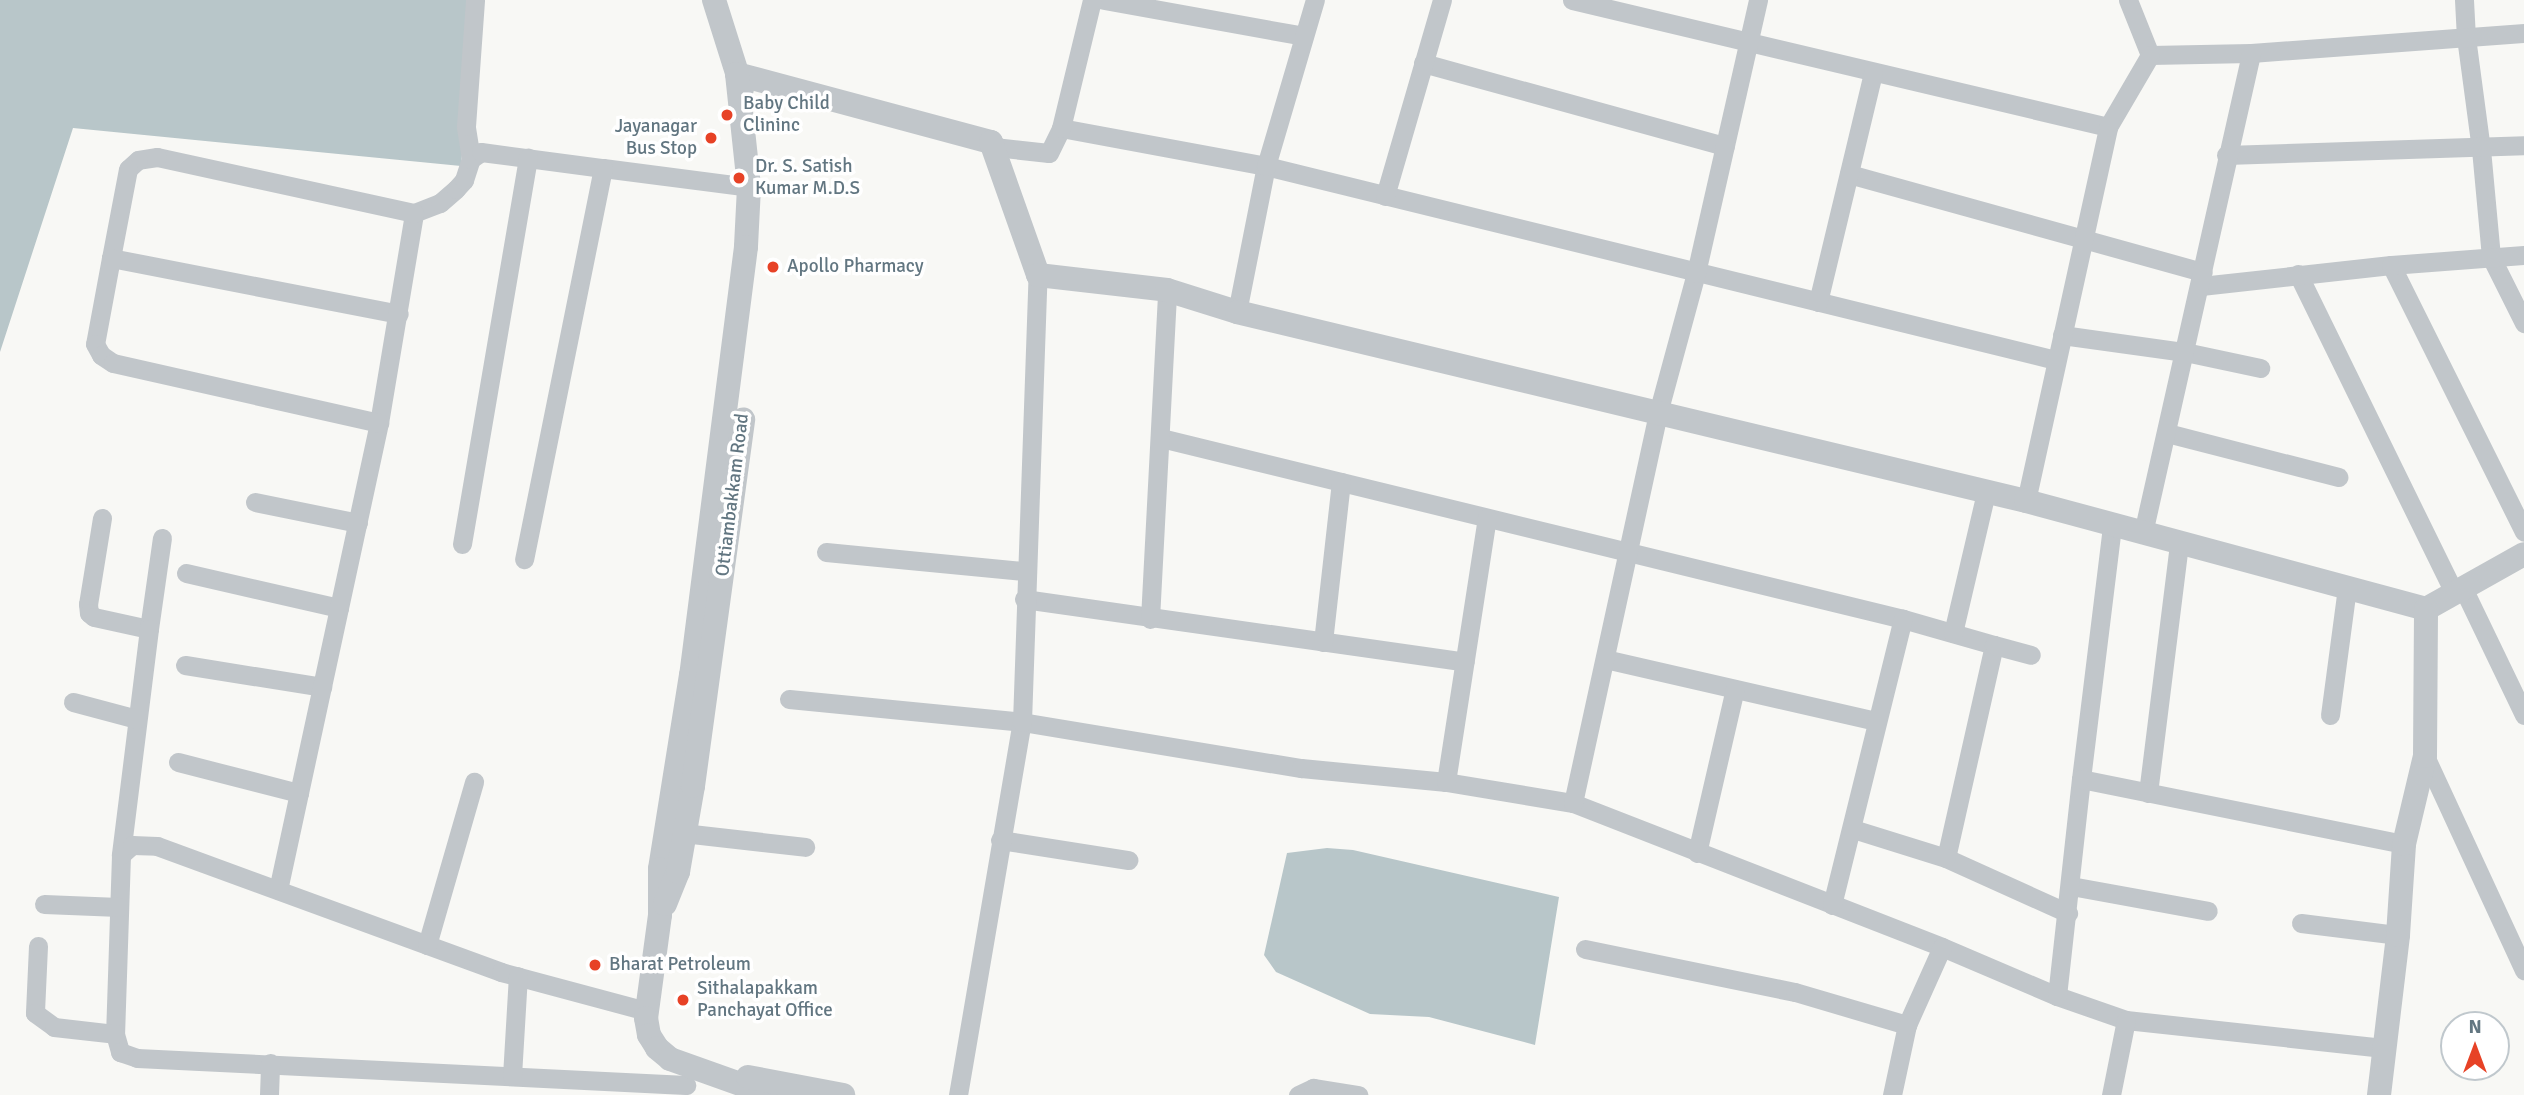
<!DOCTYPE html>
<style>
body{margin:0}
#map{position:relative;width:2524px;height:1095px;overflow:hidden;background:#f8f8f5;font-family:Signika,sans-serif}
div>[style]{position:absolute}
.water>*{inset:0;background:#b8c6c9}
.minor>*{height:19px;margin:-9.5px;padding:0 9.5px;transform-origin:9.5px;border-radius:9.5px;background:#c1c6ca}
.tertiary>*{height:24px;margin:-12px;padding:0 12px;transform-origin:12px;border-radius:12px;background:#c1c6ca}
.dots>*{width:19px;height:19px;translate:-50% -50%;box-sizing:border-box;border:4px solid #fff;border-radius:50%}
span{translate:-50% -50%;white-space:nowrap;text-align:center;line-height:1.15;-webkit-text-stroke:7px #fff;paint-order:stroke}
.poi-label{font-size:19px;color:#627681}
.left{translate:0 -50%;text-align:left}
.right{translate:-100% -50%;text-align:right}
.street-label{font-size:19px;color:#627681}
.north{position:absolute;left:2440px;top:1011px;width:70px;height:70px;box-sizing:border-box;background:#fff;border:2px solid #c0c8cd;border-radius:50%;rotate:0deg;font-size:19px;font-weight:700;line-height:28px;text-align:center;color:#627681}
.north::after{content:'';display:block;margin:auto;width:24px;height:32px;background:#e74226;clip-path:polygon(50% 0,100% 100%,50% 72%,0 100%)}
</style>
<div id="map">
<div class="water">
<div style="clip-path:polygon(0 0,475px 0,461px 166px,73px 128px,0 352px)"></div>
<div style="clip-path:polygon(1327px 848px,1353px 850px,1559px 897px,1535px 1045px,1429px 1017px,1370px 1014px,1276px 972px,1264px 955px,1287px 853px)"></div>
</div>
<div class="minor">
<div style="left:1104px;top:0;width:203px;rotate:10.2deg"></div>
<div style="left:1572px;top:0;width:551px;rotate:13.33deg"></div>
<div style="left:2128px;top:0;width:59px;rotate:68.2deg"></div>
<div style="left:2464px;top:0;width:37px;rotate:87deg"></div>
<div style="left:2466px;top:37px;width:113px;rotate:82.4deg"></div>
<div style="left:2481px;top:149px;width:108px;rotate:84.7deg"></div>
<div style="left:2491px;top:257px;width:74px;rotate:63.4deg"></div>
<div style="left:2150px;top:55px;width:101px;rotate:-1.1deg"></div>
<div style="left:2251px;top:53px;width:274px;rotate:-4.2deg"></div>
<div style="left:1423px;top:63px;width:313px;rotate:15.4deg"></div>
<div style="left:1061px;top:128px;width:208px;rotate:10.5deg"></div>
<div style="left:1266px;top:166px;width:813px;rotate:13.8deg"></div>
<div style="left:994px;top:147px;width:55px;rotate:6.2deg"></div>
<div style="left:1049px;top:153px;width:28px;rotate:-64deg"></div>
<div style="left:1061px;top:128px;width:132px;rotate:-76.4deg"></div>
<div style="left:2226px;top:155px;width:298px;rotate:-1.9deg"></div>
<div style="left:471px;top:159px;width:33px;rotate:-99deg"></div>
<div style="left:466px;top:126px;width:126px;rotate:-85.9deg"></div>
<div style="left:603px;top:168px;width:147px;rotate:7.4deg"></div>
<div style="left:1849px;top:174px;width:367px;rotate:15.5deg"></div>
<div style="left:1385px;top:196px;width:204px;rotate:-73.8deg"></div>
<div style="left:414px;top:213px;width:28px;rotate:-21deg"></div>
<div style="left:440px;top:203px;width:21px;rotate:-41deg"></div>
<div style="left:456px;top:189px;width:12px;rotate:-48deg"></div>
<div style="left:464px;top:180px;width:22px;rotate:-72deg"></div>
<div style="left:471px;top:159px;width:12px;rotate:-35deg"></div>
<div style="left:481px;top:152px;width:123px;rotate:7.5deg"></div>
<div style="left:603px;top:168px;width:399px;rotate:101.4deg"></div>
<div style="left:111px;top:258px;width:293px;rotate:11deg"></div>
<div style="left:2391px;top:265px;width:298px;rotate:63.5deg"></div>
<div style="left:2298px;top:274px;width:355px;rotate:63.9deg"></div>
<div style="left:2201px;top:286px;width:191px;rotate:-6.3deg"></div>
<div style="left:2391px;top:265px;width:133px;rotate:-4.3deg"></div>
<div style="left:1818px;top:302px;width:236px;rotate:-76.5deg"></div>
<div style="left:1237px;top:312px;width:149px;rotate:-78.8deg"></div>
<div style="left:1266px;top:166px;width:173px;rotate:-73.6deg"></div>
<div style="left:2062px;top:335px;width:124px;rotate:7.9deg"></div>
<div style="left:2185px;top:352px;width:77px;rotate:12deg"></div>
<div style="left:2167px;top:433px;width:177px;rotate:14.4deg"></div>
<div style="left:1161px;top:438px;width:764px;rotate:13.71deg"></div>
<div style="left:1903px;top:619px;width:95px;rotate:15.9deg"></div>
<div style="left:1994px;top:645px;width:218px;rotate:102.7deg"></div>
<div style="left:1946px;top:858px;width:134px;rotate:24.3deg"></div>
<div style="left:2026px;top:501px;width:383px;rotate:-77.6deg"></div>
<div style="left:2108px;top:127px;width:83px;rotate:-59.7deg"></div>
<div style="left:255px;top:502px;width:105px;rotate:11.5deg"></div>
<div style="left:102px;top:518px;width:87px;rotate:99.2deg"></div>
<div style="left:88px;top:604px;width:9px;rotate:84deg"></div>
<div style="left:89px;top:613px;width:6px;rotate:39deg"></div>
<div style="left:94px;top:617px;width:56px;rotate:12.3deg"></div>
<div style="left:149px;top:629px;width:92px;rotate:-81.9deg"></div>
<div style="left:2143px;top:533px;width:492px;rotate:-77.3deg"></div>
<div style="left:462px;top:544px;width:392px;rotate:-80.3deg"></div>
<div style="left:826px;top:552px;width:200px;rotate:5.5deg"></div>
<div style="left:186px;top:573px;width:157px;rotate:12.9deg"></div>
<div style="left:2463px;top:588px;width:141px;rotate:64.3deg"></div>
<div style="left:1024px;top:599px;width:445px;rotate:8.1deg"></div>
<div style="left:1150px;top:619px;width:329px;rotate:-87deg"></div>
<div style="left:149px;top:629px;width:228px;rotate:97.1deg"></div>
<div style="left:121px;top:855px;width:179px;rotate:91.9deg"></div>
<div style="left:115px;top:1034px;width:19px;rotate:74deg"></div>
<div style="left:120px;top:1052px;width:18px;rotate:19deg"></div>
<div style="left:137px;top:1058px;width:550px;rotate:2.82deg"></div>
<div style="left:1953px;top:633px;width:145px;rotate:-76.8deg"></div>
<div style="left:1323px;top:642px;width:161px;rotate:-83.6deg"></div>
<div style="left:1994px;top:645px;width:38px;rotate:15deg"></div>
<div style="left:1605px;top:659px;width:278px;rotate:12.9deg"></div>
<div style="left:185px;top:665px;width:139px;rotate:9.1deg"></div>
<div style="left:789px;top:699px;width:234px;rotate:5.6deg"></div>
<div style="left:1022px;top:722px;width:283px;rotate:9.4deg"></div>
<div style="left:1301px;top:768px;width:146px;rotate:5.5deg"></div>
<div style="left:1446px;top:782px;width:129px;rotate:9.4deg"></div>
<div style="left:1573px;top:803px;width:396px;rotate:21.3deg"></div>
<div style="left:1942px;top:947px;width:125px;rotate:23.1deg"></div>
<div style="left:2057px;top:996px;width:73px;rotate:19.2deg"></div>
<div style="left:2126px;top:1020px;width:259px;rotate:6.2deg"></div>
<div style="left:73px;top:702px;width:66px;rotate:14.9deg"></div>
<div style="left:2330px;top:715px;width:128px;rotate:-82.4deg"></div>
<div style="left:2425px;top:756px;width:236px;rotate:65.2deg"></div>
<div style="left:178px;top:762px;width:125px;rotate:14.4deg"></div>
<div style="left:2081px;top:779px;width:256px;rotate:-83deg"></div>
<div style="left:1446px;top:782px;width:267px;rotate:-81.2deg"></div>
<div style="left:2148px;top:793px;width:252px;rotate:-82.9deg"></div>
<div style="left:1573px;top:803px;width:399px;rotate:-77.7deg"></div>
<div style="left:1658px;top:413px;width:145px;rotate:-74.8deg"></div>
<div style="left:1696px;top:273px;width:280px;rotate:-77.2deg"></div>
<div style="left:1853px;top:829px;width:97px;rotate:17.3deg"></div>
<div style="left:683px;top:833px;width:123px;rotate:6.5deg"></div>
<div style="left:1000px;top:840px;width:130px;rotate:8.9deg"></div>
<div style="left:1697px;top:853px;width:168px;rotate:-77deg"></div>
<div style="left:121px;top:855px;width:15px;rotate:-42deg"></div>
<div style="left:132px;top:845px;width:25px;rotate:2deg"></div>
<div style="left:157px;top:846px;width:366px;rotate:20.1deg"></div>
<div style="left:501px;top:972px;width:151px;rotate:15deg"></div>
<div style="left:2071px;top:886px;width:139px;rotate:10.3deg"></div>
<div style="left:278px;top:890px;width:478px;rotate:-77.8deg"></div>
<div style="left:379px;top:423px;width:213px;rotate:-80.5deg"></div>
<div style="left:414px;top:213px;width:263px;rotate:-167.7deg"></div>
<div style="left:157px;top:157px;width:19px;rotate:171deg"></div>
<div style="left:138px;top:160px;width:13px;rotate:138deg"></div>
<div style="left:128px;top:169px;width:91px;rotate:100.8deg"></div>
<div style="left:111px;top:258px;width:87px;rotate:100.5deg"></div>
<div style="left:95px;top:344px;width:13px;rotate:61deg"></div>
<div style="left:101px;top:355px;width:14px;rotate:34deg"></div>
<div style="left:113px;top:363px;width:273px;rotate:12.7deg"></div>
<div style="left:44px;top:904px;width:75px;rotate:2.3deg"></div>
<div style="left:1832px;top:905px;width:295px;rotate:-76.1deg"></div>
<div style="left:2301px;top:923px;width:98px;rotate:7.1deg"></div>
<div style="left:427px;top:945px;width:170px;rotate:-73.9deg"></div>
<div style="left:38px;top:946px;width:67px;rotate:92.6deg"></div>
<div style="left:35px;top:1013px;width:24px;rotate:36deg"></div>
<div style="left:54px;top:1027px;width:61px;rotate:6.5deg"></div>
<div style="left:1585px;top:949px;width:214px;rotate:11.6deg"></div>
<div style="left:1795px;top:992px;width:117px;rotate:16.4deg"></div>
<div style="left:2057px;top:996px;width:218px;rotate:-83.7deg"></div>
<div style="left:2081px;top:779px;width:329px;rotate:11.4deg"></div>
<div style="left:512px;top:1076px;width:100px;rotate:-86.6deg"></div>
<div style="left:269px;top:1095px;width:32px;rotate:-88deg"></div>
<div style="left:958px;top:1095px;width:378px;rotate:-80.3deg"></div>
<div style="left:1022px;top:722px;width:447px;rotate:-88deg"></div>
<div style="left:1298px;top:1095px;width:17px;rotate:-25deg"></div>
<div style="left:1313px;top:1088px;width:46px;rotate:8.8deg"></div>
<div style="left:1892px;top:1095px;width:72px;rotate:-77.9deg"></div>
<div style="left:1907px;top:1025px;width:85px;rotate:-65.8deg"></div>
<div style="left:2111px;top:1095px;width:76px;rotate:-78.7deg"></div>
</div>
<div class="tertiary">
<div style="left:714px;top:0;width:93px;rotate:72.5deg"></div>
<div style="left:737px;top:74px;width:263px;rotate:15deg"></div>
<div style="left:991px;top:142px;width:141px;rotate:70.5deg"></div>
<div style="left:1038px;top:275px;width:130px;rotate:6.6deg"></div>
<div style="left:1167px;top:290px;width:73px;rotate:17.4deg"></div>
<div style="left:1237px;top:312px;width:811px;rotate:13.47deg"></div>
<div style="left:2026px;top:501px;width:414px;rotate:15.1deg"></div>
<div style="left:2426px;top:609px;width:112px;rotate:-29.3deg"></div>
<div style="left:737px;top:74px;width:114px;rotate:83.9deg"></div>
<div style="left:749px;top:187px;width:60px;rotate:92.9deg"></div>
<div style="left:746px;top:247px;width:432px;rotate:97.3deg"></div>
<div style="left:691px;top:675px;width:196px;rotate:99.1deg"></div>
<div style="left:660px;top:869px;width:46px;rotate:90deg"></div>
<div style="left:660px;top:915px;width:104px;rotate:97.7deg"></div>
<div style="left:646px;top:1018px;width:17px;rotate:80deg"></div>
<div style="left:649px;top:1035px;width:15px;rotate:58deg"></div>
<div style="left:657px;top:1048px;width:17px;rotate:40deg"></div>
<div style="left:670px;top:1059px;width:107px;rotate:19.6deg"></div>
<div style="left:665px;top:904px;width:35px;rotate:-68deg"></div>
<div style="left:678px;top:872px;width:87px;rotate:-80.1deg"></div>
<div style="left:693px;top:786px;width:370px;rotate:-82.2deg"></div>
<div style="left:748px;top:1077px;width:97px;rotate:10.7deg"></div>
<div style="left:2379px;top:1095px;width:161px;rotate:-83.2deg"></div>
<div style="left:2398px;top:935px;width:91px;rotate:-86.2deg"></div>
<div style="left:2404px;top:844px;width:90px;rotate:-76.6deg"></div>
<div style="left:2425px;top:756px;width:147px;rotate:-89.6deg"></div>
</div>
<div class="dots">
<div style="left:727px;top:115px;background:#e74226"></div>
<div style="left:711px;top:138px;background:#e74226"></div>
<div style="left:739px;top:178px;background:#e74226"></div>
<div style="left:773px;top:267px;background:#e74226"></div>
<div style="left:595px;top:965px;background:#e74226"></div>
<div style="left:683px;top:1000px;background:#e74226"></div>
</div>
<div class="poi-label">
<span class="left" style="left:743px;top:115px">Baby Child<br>Clininc</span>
<span class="right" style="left:697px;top:138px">Jayanagar<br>Bus Stop</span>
<span class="left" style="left:755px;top:178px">Dr. S. Satish<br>Kumar M.D.S</span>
<span class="left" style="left:787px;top:267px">Apollo Pharmacy</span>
<span class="left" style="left:609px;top:965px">Bharat Petroleum</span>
<span class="left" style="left:697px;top:1000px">Sithalapakkam<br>Panchayat Office</span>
</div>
<div class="street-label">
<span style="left:733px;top:495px;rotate:-83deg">Ottiambakkam Road</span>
</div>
<div class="north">N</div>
</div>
